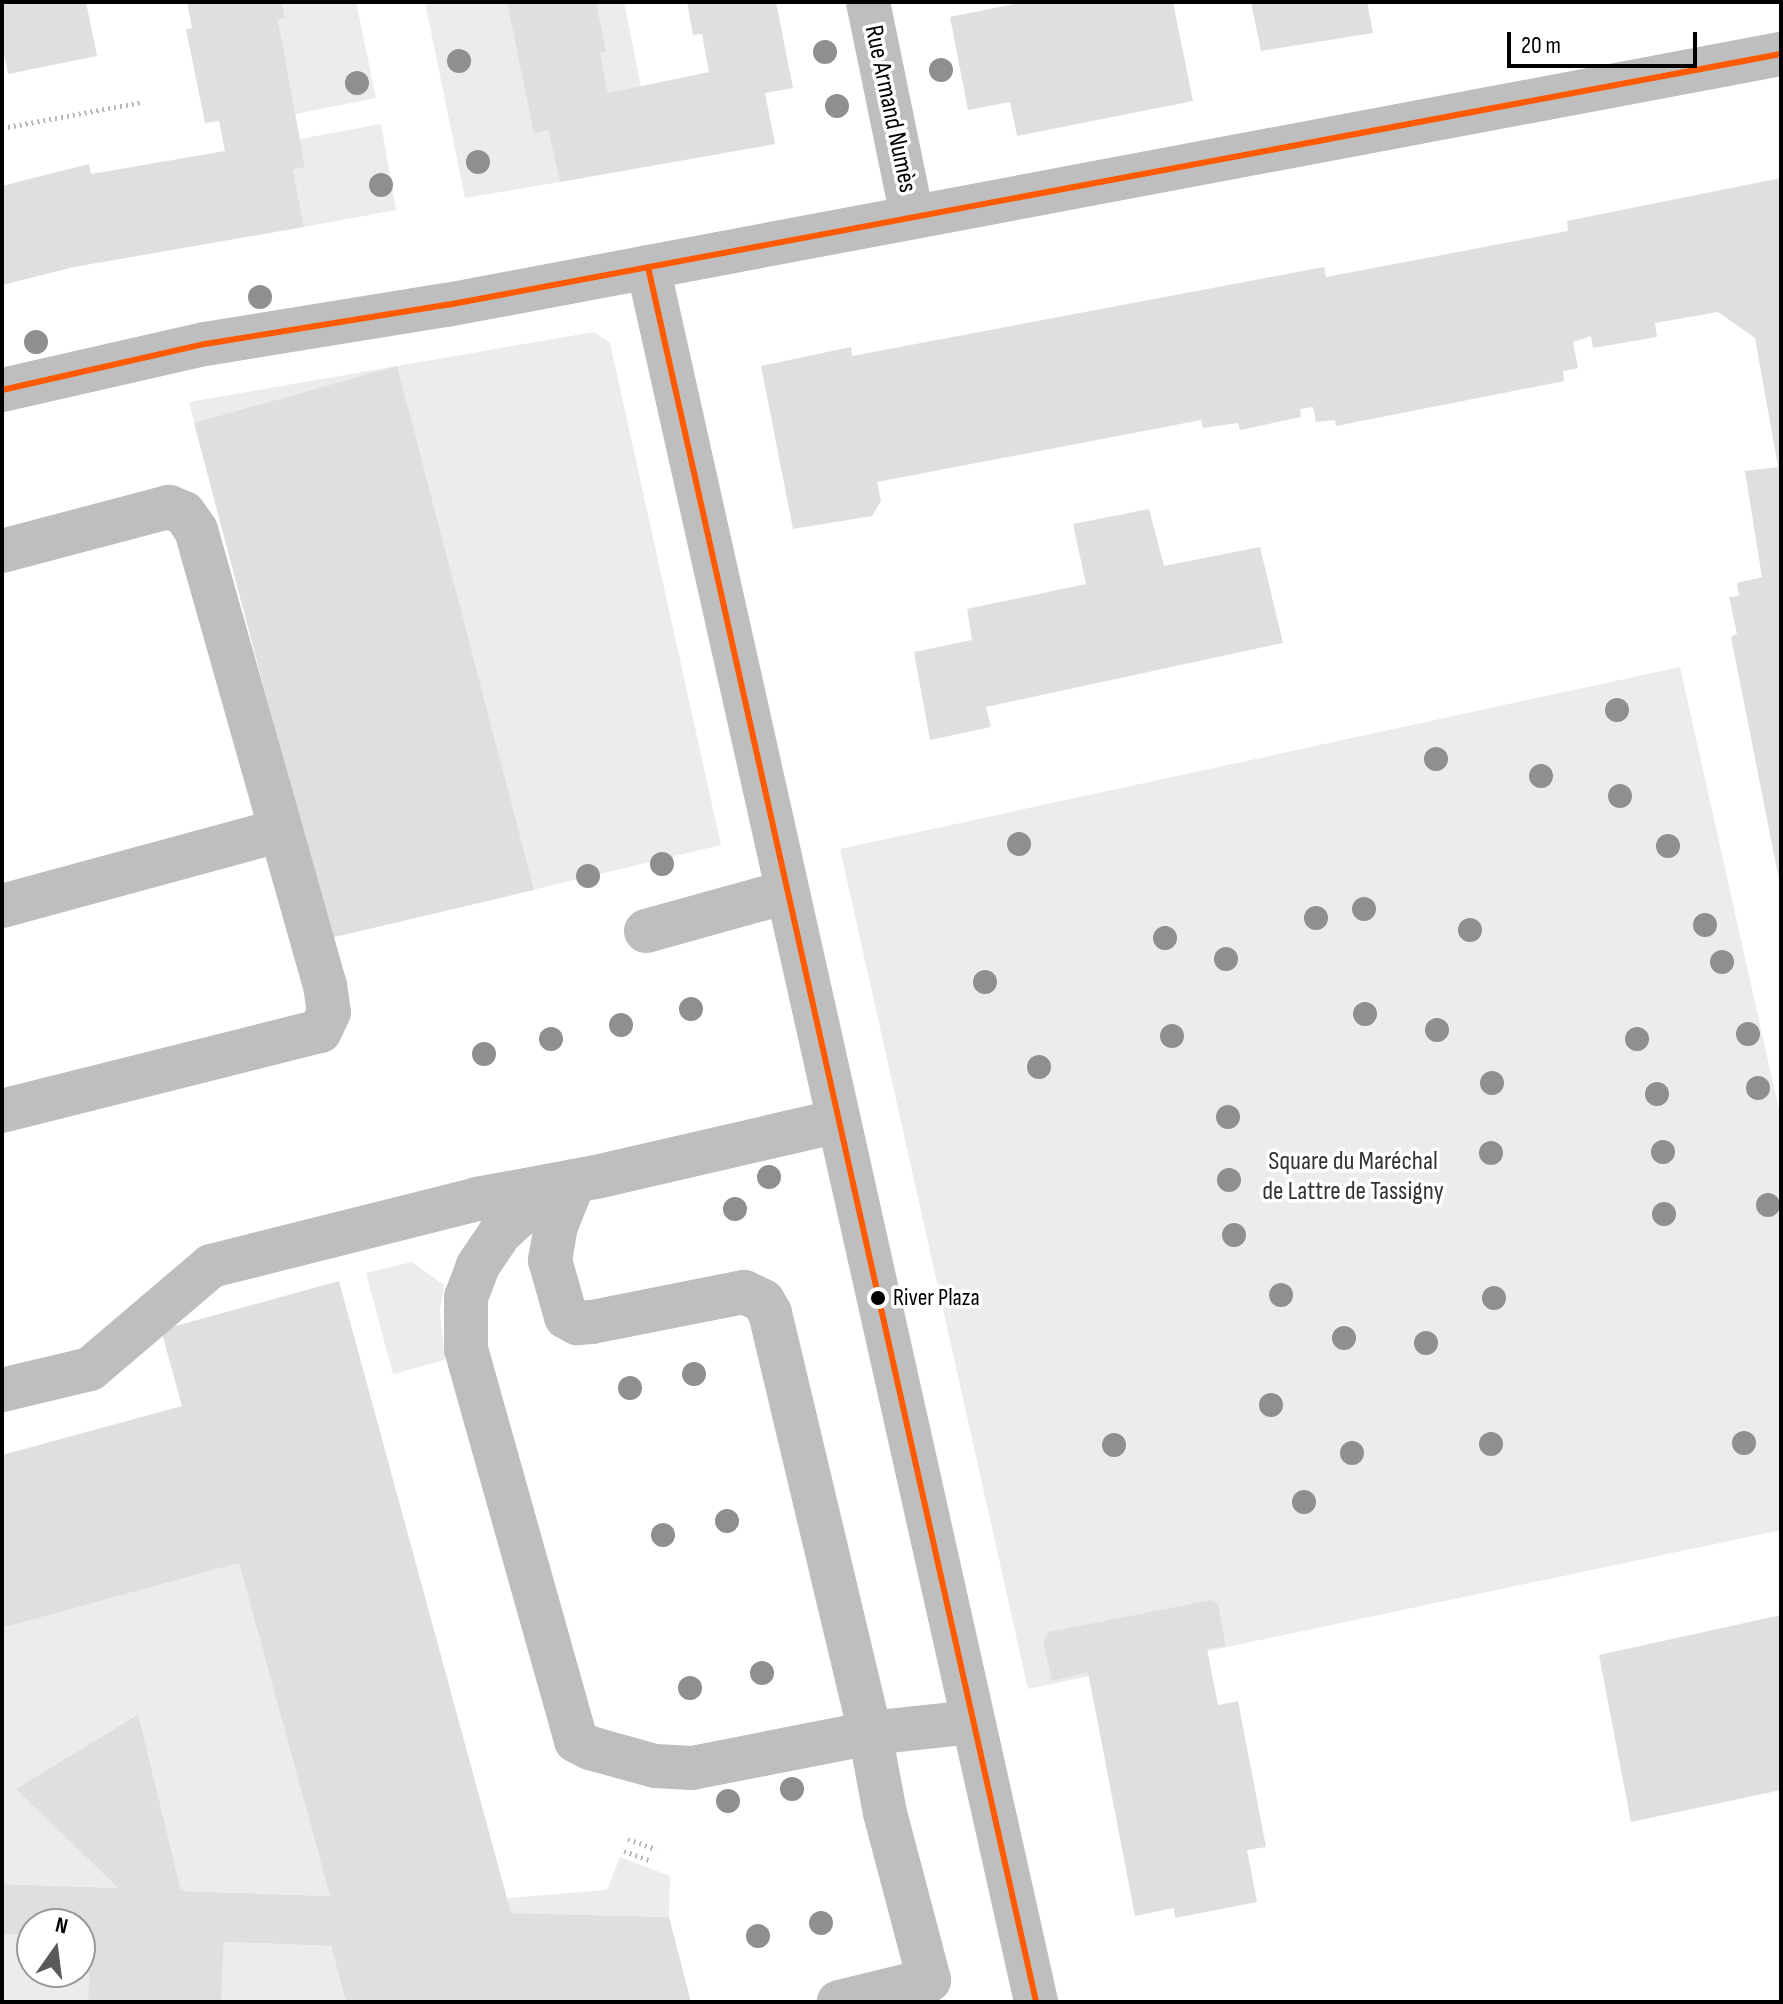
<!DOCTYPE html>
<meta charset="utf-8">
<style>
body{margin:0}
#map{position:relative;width:1783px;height:2004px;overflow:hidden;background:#fff;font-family:"Sofia Sans Condensed",sans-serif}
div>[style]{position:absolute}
.green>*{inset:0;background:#ececec}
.building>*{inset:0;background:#dfdfdf}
.path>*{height:5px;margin-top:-2.5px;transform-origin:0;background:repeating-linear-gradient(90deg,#b9b9b9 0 2px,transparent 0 6px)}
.minor>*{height:44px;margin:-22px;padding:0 22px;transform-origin:22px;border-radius:22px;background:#bebebe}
.bus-1>*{height:6px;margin:-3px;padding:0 3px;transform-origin:3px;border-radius:3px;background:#ff5a00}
.trees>*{width:24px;height:24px;margin:-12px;border-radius:50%;background:#8f8f8f}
.dots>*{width:22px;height:22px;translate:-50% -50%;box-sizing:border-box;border:4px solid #fff;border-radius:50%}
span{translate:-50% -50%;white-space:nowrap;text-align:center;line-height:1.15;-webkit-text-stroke:7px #fff;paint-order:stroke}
.bus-label{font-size:24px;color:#000}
.left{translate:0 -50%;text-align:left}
.street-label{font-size:26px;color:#000}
.park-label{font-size:26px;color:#333}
.frame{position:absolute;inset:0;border:4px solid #000;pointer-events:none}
.north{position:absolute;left:16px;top:1908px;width:80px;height:80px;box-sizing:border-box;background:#fff;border:2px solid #999;border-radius:50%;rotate:14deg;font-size:22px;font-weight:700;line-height:32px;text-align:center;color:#000}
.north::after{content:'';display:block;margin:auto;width:28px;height:36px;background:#595959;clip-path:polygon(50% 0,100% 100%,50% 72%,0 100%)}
.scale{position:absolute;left:1507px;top:32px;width:190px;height:36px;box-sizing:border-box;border:4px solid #000;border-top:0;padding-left:10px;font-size:24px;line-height:28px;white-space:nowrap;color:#000;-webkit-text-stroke:6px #fff;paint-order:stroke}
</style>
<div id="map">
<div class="green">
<div style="clip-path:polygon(282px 2px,356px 2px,376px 98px,295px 114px,278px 20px,285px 18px)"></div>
<div style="clip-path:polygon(425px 2px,507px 2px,548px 130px,560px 182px,465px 198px)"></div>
<div style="clip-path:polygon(596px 2px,624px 2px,641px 87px,608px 93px,600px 53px)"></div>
<div style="clip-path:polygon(381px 124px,396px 210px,304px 227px,293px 170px,305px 167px,300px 139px)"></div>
<div style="clip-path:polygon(594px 332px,610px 343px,721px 845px,330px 938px,189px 402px)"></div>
<div style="clip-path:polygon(1680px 667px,1781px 1119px,1781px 1530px,1028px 1689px,840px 849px)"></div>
<div style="clip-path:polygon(412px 1262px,444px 1285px,440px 1311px,445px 1360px,393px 1374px,366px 1273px)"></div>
<div style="clip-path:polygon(239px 1563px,330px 1896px,181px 1891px,137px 1714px,17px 1789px,118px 1888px,2px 1884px,2px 1628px)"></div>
<div style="clip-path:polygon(620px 1857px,670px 1876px,669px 1917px,511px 1913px,507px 1898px,607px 1890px)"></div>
<div style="clip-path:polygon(2px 1934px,32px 1935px,32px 1972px,80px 1972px,80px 1937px,90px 1938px,88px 2002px,2px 2002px)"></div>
<div style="clip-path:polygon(224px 1942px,331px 1946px,346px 2002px,221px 2002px)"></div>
</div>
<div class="building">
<div style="clip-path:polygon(2px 2px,86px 2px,97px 56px,8px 74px,2px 43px)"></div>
<div style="clip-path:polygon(187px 2px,282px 2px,285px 18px,278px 20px,305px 167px,293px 170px,304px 227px,74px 267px,2px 285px,2px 186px,89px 164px,91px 174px,225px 151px,219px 121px,205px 123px,186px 29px,192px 28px)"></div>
<div style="clip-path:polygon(507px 2px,596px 2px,606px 51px,600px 53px,608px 93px,709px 72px,702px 34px,693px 35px,687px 2px,776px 2px,793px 88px,765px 93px,775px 144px,560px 182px,548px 130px,534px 133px)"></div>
<div style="clip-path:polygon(1024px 2px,1173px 2px,1193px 101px,1017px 136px,1010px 102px,968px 110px,950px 17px)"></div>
<div style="clip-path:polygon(1251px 2px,1367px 2px,1373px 33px,1261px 51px)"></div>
<div style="clip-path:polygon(1781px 178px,1781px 890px,1731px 637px,1737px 634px,1729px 597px,1739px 596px,1737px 583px,1762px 577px,1745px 471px,1778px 467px,1755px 338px,1718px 312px,1655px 323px,1657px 337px,1593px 348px,1591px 336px,1573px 342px,1578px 368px,1563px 371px,1564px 381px,1336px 426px,1335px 420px,1316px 422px,1313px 407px,1300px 409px,1301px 417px,1240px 430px,1238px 423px,1203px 428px,1201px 420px,877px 482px,881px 501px,872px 516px,793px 529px,761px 366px,851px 347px,852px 356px,1324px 267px,1326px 277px,1568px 231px,1567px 221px)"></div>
<div style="clip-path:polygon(397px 366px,534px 890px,330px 938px,194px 423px)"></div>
<div style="clip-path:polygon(1149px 509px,1164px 566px,1260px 547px,1283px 643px,986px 707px,991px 727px,930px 740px,914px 652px,972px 640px,967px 609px,1086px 584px,1073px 524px)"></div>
<div style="clip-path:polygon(339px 1281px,511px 1913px,669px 1917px,691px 2002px,346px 2002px,331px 1946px,224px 1942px,221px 2002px,88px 2002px,90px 1938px,80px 1937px,80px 1924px,32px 1924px,32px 1935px,2px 1934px,2px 1884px,118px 1888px,16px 1789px,138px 1714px,181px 1891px,330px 1896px,239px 1563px,2px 1628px,2px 1455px,182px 1406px,161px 1330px)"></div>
<div style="clip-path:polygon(1211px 1600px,1218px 1604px,1226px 1646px,1207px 1649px,1218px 1705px,1238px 1701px,1266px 1847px,1247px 1850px,1257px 1902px,1175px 1918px,1174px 1908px,1135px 1916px,1088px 1672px,1052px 1681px,1043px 1641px,1049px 1632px)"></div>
<div style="clip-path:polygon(1781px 1615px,1781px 1790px,1631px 1822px,1599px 1655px)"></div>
</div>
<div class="path">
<div style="left:2px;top:128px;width:142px;rotate:-10.5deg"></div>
<div style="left:628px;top:1839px;width:30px;rotate:20deg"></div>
<div style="left:624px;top:1851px;width:29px;rotate:20deg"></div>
</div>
<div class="minor">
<div style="left:868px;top:2px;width:218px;rotate:78.4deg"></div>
<div style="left:648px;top:267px;width:1778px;rotate:77.39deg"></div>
<div style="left:2px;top:390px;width:208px;rotate:-12.8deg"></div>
<div style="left:205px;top:344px;width:245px;rotate:-9.2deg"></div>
<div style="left:447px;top:305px;width:1357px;rotate:-10.66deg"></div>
<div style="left:2px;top:551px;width:173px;rotate:-14.8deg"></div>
<div style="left:169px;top:507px;width:16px;rotate:22deg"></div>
<div style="left:184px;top:513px;width:21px;rotate:55deg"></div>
<div style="left:196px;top:530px;width:473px;rotate:74.2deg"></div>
<div style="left:325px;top:985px;width:27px;rotate:82deg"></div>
<div style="left:329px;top:1012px;width:21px;rotate:115deg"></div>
<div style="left:320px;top:1031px;width:328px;rotate:165.9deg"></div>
<div style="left:2px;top:906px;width:289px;rotate:-15.2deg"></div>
<div style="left:646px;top:931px;width:146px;rotate:-15.5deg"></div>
<div style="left:574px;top:1181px;width:48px;rotate:111.8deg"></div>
<div style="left:556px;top:1226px;width:35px;rotate:100deg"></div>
<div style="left:550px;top:1260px;width:59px;rotate:74.3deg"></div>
<div style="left:566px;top:1317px;width:13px;rotate:29deg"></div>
<div style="left:577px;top:1323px;width:15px;rotate:-4deg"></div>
<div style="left:592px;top:1322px;width:155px;rotate:-11.2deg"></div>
<div style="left:744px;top:1292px;width:21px;rotate:25deg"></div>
<div style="left:763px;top:1301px;width:14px;rotate:60deg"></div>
<div style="left:770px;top:1313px;width:432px;rotate:76.6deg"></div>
<div style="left:870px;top:1733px;width:81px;rotate:79.4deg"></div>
<div style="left:885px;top:1813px;width:173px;rotate:75.2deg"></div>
<div style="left:929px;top:1980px;width:93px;rotate:166.3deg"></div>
<div style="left:539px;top:1188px;width:30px;rotate:124deg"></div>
<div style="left:522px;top:1213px;width:30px;rotate:138deg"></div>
<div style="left:500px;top:1233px;width:40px;rotate:124deg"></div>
<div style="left:478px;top:1266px;width:33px;rotate:111deg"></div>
<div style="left:466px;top:1297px;width:52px;rotate:90deg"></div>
<div style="left:466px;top:1349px;width:407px;rotate:74.3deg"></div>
<div style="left:576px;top:1741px;width:16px;rotate:27deg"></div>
<div style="left:590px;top:1748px;width:67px;rotate:15.5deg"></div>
<div style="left:655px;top:1766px;width:37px;rotate:3deg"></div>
<div style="left:692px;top:1768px;width:181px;rotate:-11.1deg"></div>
<div style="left:870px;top:1733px;width:104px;rotate:-6.1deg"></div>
<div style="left:2px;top:1390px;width:90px;rotate:-13.4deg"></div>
<div style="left:90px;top:1369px;width:159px;rotate:-40.4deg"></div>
<div style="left:211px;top:1266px;width:274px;rotate:-14.1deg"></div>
<div style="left:477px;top:1199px;width:121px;rotate:-10.5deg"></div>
<div style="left:596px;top:1177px;width:249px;rotate:-13deg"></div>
</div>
<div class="bus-1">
<div style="left:648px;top:267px;width:1778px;rotate:77.39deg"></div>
<div style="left:2px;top:390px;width:208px;rotate:-12.8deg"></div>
<div style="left:205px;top:344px;width:245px;rotate:-9.2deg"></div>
<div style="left:447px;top:305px;width:1357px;rotate:-10.66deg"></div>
</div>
<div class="trees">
<div style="left:825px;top:52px"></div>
<div style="left:459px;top:61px"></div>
<div style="left:941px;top:70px"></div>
<div style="left:357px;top:83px"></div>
<div style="left:837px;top:106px"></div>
<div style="left:478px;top:162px"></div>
<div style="left:381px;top:185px"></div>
<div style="left:260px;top:297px"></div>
<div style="left:36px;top:342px"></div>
<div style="left:1617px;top:710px"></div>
<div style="left:1436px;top:759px"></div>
<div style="left:1541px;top:776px"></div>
<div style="left:1620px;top:796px"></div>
<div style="left:1019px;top:844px"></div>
<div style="left:1668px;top:846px"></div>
<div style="left:662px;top:864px"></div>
<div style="left:588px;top:876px"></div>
<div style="left:1364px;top:909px"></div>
<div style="left:1316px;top:918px"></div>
<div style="left:1705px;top:925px"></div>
<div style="left:1470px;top:930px"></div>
<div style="left:1165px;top:938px"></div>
<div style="left:1226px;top:959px"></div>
<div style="left:1722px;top:962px"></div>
<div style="left:985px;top:982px"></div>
<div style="left:691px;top:1009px"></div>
<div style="left:1365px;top:1014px"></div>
<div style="left:621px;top:1025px"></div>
<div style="left:1437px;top:1030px"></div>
<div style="left:1748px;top:1034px"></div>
<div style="left:1172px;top:1036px"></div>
<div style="left:551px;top:1039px"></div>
<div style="left:1637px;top:1039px"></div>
<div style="left:484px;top:1054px"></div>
<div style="left:1039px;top:1067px"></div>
<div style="left:1492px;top:1083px"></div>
<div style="left:1758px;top:1088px"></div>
<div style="left:1657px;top:1094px"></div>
<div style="left:1228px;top:1117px"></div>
<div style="left:1663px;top:1152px"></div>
<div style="left:1491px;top:1153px"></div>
<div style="left:769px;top:1177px"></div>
<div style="left:1229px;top:1180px"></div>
<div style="left:1768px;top:1205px"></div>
<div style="left:735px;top:1209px"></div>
<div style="left:1664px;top:1214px"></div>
<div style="left:1234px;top:1235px"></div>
<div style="left:1281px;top:1295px"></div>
<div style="left:1494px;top:1298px"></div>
<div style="left:1344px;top:1338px"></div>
<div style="left:1426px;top:1343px"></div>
<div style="left:694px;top:1374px"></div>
<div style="left:630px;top:1388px"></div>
<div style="left:1271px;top:1405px"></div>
<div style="left:1744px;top:1443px"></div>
<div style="left:1491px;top:1444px"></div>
<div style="left:1114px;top:1445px"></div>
<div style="left:1352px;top:1453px"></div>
<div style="left:1304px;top:1502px"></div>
<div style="left:727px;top:1521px"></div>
<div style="left:663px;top:1535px"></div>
<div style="left:762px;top:1673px"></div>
<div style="left:690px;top:1688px"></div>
<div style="left:792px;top:1789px"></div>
<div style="left:728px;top:1801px"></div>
<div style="left:821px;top:1923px"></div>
<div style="left:758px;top:1936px"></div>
</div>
<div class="dots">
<div style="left:878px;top:1298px;background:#000"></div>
</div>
<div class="bus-label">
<span class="left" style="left:893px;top:1298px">River Plaza</span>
</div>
<div class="street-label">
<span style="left:890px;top:109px;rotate:78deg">Rue Armand Numès</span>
</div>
<div class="park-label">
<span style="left:1353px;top:1177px">Square du Maréchal<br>de Lattre de Tassigny</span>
</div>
<div class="frame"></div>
<div class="north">N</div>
<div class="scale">20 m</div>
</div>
